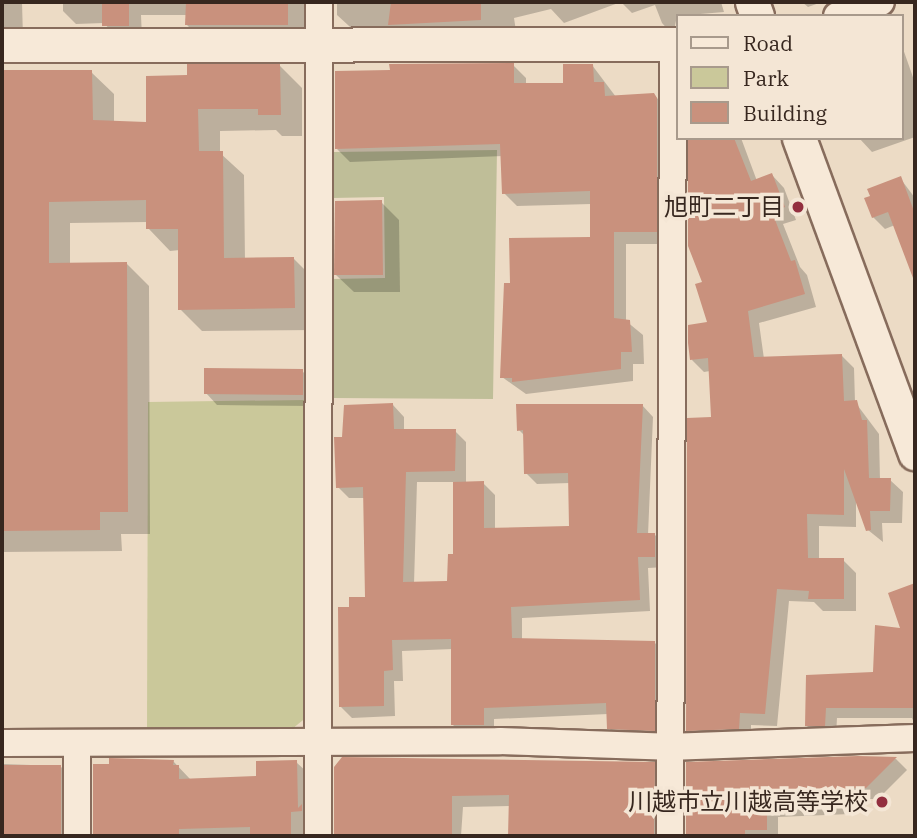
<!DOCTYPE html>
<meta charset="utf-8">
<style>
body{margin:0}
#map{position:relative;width:917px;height:838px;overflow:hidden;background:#ecdbc5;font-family:"IBM Plex Serif","Noto Sans JP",serif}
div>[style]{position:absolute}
.green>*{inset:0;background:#cac89a}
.cemetery>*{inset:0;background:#bfbe98}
.shadow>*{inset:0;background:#0003}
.building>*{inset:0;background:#c9917d}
.roads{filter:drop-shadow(2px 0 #876c5c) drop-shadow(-2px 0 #876c5c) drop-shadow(0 2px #876c5c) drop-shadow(0 -2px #876c5c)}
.minor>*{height:26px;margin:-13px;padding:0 13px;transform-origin:13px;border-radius:13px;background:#f7e9d8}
.tertiary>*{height:33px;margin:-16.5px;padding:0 16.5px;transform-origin:16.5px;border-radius:16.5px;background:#f7e9d8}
.dots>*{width:19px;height:19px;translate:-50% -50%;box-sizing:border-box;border:4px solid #f4e6d5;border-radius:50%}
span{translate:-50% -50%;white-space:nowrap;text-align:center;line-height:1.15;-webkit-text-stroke:7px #f4e6d5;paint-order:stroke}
.poi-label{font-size:24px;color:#37271f}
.right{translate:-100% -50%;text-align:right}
.frame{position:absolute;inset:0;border:4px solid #37271f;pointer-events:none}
.legend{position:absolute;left:676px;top:14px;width:228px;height:126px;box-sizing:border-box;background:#f4e6d5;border:2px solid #a89a8c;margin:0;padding:9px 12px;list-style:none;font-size:21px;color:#37271f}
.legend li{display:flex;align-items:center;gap:14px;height:35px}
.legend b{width:35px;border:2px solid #a89a8c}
</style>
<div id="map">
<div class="green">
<div style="clip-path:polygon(305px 400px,308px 716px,292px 729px,147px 734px,148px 402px)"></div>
</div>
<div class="cemetery">
<div style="clip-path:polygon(497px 150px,493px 399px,332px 398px,331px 279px,385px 278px,384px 197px,332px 198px,332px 152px)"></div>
</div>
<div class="shadow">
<div style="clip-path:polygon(2px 2px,22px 2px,23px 38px,2px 41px)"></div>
<div style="clip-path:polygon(63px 2px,307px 2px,316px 33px,200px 38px,187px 25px,187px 15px,141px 15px,142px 38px,117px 38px,104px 23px,76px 24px,63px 11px)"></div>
<div style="clip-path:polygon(337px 2px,721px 2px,724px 12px,677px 16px,673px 35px,662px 23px,655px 5px,632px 13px,621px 2px,564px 23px,551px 9px,514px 18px,516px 31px,360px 36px,337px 15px)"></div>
<div style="clip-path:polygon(802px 2px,822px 2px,808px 7px)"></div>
<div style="clip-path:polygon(901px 43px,915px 83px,915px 137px,872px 152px,859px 138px,901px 138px)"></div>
<div style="clip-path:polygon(513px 65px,526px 78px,526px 85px,565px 85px,592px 65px,616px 97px,654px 95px,667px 108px,669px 244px,626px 244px,626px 321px,643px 335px,644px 364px,633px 364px,633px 381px,526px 394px,502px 377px,512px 285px,592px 238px,591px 204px,517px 206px,504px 193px,503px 156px,350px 162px,337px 149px)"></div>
<div style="clip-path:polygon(280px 66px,302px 88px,302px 136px,282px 136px,276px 130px,220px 131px,220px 153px,244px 175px,245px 260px,294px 259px,316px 281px,316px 330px,202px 331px,180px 309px,180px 250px,170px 251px,148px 228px,148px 222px,70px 223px,70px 264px,127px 264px,149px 286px,150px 534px,121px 534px,122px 551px,2px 552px,2px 72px,91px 72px,114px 94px,114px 123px,148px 124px,189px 77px)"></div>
<div style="clip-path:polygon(690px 138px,741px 138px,757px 181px,772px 175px,784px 188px,796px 220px,783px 224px,800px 267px,807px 275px,816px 307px,759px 323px,764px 359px,842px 356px,854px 368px,855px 402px,879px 434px,880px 480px,890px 480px,903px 492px,902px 523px,882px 523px,883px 542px,868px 530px,856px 499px,856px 527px,819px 526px,819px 560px,843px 560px,856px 573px,856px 611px,823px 611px,814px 602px,789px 601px,777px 726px,751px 725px,751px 740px,700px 742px,688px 730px,713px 419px,710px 371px,704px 372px,692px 360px,709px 323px)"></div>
<div style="clip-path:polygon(900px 178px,915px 198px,915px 263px,906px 254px,895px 225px,885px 229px,873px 217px)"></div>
<div style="clip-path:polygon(381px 202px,399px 220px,400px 292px,354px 292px,336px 275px)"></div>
<div style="clip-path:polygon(302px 371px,314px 382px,314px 406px,217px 405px,206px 393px)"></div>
<div style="clip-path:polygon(evenodd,393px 405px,404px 417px,404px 430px,455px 431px,466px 442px,466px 483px,483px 483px,495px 495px,495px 529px,571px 527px,570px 483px,537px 484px,526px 473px,525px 436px,519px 430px,642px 405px,653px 417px,648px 535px,655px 535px,666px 546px,666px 567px,648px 568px,650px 611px,522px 618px,522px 640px,654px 642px,666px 654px,665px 741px,620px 740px,609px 728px,608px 714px,494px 719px,494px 736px,464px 736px,453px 725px,453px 649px,402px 651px,403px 681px,394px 681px,395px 716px,352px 718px,341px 707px,351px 608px,366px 599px,365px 498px,349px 498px,338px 487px,344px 438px,393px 405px,417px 482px,454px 482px,455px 556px,449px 583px,414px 584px,417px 482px)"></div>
<div style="clip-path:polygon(911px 587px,915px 591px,915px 725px,912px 718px,837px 718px,836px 736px,818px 737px,807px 726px,808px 677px,875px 673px,903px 630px)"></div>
<div style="clip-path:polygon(896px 759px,907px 770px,878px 799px,856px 799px,857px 809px,850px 809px,850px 814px,778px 817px,778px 836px,687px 836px,688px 764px)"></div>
<div style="clip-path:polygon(173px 761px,190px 779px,258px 778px,296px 762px,308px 773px,312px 836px,93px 836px,94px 766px)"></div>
<div style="clip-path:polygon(2px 764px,60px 766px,72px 777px,74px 836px,2px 836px)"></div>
<div style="clip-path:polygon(654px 764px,665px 776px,665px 836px,510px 836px,510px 806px,463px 807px,461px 836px,335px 836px,336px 768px)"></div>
</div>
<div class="building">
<div style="clip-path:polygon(102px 2px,129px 2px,129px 26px,102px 26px)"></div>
<div style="clip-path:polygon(186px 2px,288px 2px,288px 25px,185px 25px)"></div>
<div style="clip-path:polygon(391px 2px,481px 2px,481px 20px,388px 25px)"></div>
<div style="clip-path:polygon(514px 63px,514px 83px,563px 83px,563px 64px,593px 64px,594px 82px,604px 82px,605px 96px,654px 93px,657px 98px,657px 232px,614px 232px,614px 318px,630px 320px,632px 352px,621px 352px,621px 369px,512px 382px,512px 378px,500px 378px,504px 283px,510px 283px,509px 238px,590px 237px,590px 191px,502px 194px,500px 144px,335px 149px,335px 71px,390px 70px,389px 64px)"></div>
<div style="clip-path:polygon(187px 64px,280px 64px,281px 115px,258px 115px,258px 109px,198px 109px,199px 151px,223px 151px,224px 258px,294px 257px,295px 308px,178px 310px,178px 229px,146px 229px,146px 200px,49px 202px,49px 263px,127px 262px,128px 512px,100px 512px,100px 530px,2px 531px,2px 70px,92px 70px,93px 120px,146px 122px,146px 76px,187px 75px)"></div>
<div style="clip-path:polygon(688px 138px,734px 138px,751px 181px,772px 173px,785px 207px,772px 212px,791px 261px,795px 260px,805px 294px,748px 311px,754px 357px,842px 354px,844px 401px,857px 400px,862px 420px,867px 420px,869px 478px,891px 478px,890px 511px,870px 511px,871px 530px,866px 531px,844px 469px,844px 515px,807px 514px,808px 558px,844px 558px,844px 599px,808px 599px,809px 591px,777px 589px,765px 714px,740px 713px,739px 729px,686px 731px,687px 418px,711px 417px,708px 358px,690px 360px,688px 343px,688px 325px,707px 322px,695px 284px,702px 282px,688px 246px)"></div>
<div style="clip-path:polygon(901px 176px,915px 214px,913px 278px,888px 212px,872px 218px,864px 198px,870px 196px,867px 189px)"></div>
<div style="clip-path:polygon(382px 200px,383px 275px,334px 275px,335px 201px)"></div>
<div style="clip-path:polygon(204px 368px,303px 369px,303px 395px,204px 394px)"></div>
<div style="clip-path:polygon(393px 403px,394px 429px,456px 429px,455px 471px,406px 472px,403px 582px,447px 581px,448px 554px,453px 554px,453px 482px,484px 481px,484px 528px,569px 526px,568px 473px,524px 474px,523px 430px,517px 431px,516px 404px,643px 404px,637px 533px,655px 533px,655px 557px,638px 557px,640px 600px,511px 607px,512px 638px,655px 641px,655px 731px,607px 729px,606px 703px,484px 708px,484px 725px,451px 725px,451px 639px,392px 640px,393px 670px,384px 671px,384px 706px,339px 707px,338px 607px,349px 607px,349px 597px,365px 597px,363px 487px,336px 488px,334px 437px,342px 437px,344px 405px)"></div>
<div style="clip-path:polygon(915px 583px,915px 708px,826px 708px,825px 726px,805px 726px,806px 675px,873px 672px,875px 625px,900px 628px,888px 593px)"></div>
<div style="clip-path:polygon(858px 756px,897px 757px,866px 788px,846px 788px,846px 798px,839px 798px,839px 803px,767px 806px,767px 830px,745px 830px,745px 836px,686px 836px,686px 762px)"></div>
<div style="clip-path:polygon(342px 757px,655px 762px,654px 834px,508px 836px,509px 795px,452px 796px,452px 836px,334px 836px,334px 767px)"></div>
<div style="clip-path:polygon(109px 758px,174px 760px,173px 765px,179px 765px,179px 779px,256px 776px,256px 761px,297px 760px,298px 808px,302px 804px,302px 811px,291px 812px,291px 836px,250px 836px,250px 827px,179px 829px,179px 836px,93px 836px,93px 764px,109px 764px)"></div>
<div style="clip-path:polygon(2px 765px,61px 765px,61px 836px,2px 836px)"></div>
</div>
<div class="roads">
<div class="minor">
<div style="left:837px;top:16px;width:46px;rotate:-17.7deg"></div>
<div style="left:2px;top:743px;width:498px;rotate:-0.2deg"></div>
<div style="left:500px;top:741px;width:168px;rotate:2deg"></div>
<div style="left:668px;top:747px;width:247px;rotate:-2.1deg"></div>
<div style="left:77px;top:836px;width:92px;rotate:-90deg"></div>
<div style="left:318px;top:836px;width:834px;rotate:-89.93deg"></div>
<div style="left:670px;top:836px;width:792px;rotate:-89.78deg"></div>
</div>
<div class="tertiary">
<div style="left:752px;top:2px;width:15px;rotate:70deg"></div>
<div style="left:2px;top:45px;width:675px;rotate:-0.08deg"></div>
<div style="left:799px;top:138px;width:336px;rotate:69.8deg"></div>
</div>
</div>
<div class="dots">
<div style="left:798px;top:207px;background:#932f3f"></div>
<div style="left:882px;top:802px;background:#932f3f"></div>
</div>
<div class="poi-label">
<span class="right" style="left:784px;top:207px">旭町二丁目</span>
<span class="right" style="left:868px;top:802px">川越市立川越高等学校</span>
</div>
<div class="frame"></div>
<ul class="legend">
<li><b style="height:9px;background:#f7e9d8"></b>Road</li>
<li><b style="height:19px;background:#cac89a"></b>Park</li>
<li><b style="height:19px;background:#c9917d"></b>Building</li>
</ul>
</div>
